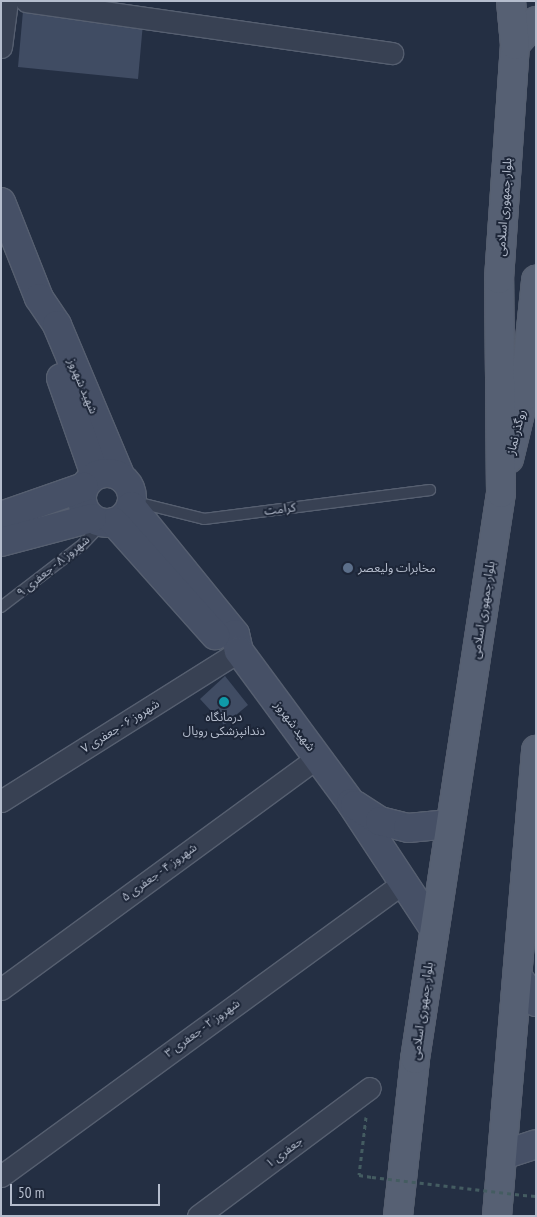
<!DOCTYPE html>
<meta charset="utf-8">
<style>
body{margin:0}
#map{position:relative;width:537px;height:1217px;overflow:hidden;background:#242f43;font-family:"PT Sans Narrow","Noto Sans Arabic",sans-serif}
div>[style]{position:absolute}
.building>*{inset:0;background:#404c63}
.path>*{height:3px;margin-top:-1.5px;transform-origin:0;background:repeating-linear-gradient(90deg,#445c61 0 4px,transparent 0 8px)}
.roads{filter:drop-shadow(1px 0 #565f70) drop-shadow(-1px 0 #565f70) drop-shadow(0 1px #565f70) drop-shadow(0 -1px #565f70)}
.lane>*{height:10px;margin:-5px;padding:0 5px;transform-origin:5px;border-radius:5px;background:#384153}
.street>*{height:21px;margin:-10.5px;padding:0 10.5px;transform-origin:10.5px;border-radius:10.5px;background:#384153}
.secondary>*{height:28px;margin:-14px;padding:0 14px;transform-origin:14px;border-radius:14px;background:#465066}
.secondary>.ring{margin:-14px;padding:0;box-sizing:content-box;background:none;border:28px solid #465066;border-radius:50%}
.primary>*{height:28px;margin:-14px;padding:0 14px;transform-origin:14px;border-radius:14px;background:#566073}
.path-bridge>*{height:3px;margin-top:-1.5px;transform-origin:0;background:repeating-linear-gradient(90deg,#445c61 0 4px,transparent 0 8px)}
.dots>*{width:14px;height:14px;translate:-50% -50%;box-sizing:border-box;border:2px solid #1d2638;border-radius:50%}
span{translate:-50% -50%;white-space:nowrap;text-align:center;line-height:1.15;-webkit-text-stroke:4px #1d2638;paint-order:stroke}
.street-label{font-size:12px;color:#b5bdcd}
.poi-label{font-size:12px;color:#b5bdcd}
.left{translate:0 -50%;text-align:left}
.frame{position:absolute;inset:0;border:2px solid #b5bdcd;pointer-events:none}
.scale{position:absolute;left:10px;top:1184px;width:150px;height:22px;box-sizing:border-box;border:2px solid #b5bdcd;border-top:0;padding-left:6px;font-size:15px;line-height:18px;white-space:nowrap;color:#b5bdcd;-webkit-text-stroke:4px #1d2638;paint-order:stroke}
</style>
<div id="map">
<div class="building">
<div style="clip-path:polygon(23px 11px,143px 23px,138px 79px,18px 67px)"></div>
<div style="clip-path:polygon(225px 676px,248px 705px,224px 725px,200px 699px)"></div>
</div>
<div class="path">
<div style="left:366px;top:1117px;width:58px;rotate:96.9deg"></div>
<div style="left:359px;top:1175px;width:13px;rotate:9deg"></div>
<div style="left:523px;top:1195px;width:13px;rotate:4deg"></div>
</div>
<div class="roads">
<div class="lane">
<div style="left:136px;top:502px;width:70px;rotate:14deg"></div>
<div style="left:204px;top:519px;width:228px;rotate:-7.3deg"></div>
<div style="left:1px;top:607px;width:103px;rotate:-37.5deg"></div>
<div style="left:83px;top:544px;width:29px;rotate:-46deg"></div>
</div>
<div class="street">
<div style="left:26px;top:1px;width:370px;rotate:8.1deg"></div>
<div style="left:1px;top:47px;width:46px;rotate:-82.6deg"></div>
<div style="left:1px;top:801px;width:281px;rotate:-32.2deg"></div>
<div style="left:1px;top:989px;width:393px;rotate:-36.2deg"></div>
<div style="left:1px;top:1176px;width:499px;rotate:-36.1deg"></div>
<div style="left:198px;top:1216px;width:214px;rotate:-36.7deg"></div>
</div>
<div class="secondary">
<div style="left:1px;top:202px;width:103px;rotate:68.4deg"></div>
<div style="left:39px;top:298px;width:32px;rotate:56deg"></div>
<div style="left:57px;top:325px;width:165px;rotate:67.2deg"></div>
<div style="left:61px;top:378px;width:103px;rotate:70.7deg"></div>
<div class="ring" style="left:82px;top:473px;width:22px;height:22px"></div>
<div style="left:131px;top:506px;width:165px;rotate:50.9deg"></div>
<div style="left:235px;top:634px;width:17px;rotate:77deg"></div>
<div style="left:239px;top:651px;width:189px;rotate:53.6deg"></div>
<div style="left:351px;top:803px;width:151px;rotate:56.6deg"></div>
<div style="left:1px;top:516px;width:88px;rotate:-19.3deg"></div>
<div style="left:114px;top:522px;width:152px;rotate:48.2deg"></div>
<div style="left:1px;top:542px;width:94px;rotate:-14.8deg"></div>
<div style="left:355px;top:805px;width:30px;rotate:33deg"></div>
<div style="left:380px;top:821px;width:29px;rotate:14deg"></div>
<div style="left:408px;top:828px;width:42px;rotate:-5.4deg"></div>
<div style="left:518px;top:977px;width:31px;rotate:54deg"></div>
<div style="left:503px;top:1155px;width:35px;rotate:-18deg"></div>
</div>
<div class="primary">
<div style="left:515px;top:45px;width:32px;rotate:-49deg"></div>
<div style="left:509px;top:459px;width:64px;rotate:-76.4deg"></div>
<div style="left:524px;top:397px;width:118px;rotate:-84.1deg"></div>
<div style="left:398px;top:1216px;width:158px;rotate:-83.8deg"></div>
<div style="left:415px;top:1059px;width:572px;rotate:-81.36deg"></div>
<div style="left:501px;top:493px;width:214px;rotate:-90.5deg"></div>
<div style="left:499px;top:279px;width:235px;rotate:-86.1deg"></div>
<div style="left:515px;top:45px;width:44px;rotate:-95.2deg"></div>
<div style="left:497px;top:1216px;width:468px;rotate:-85.2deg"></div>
</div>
</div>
<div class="path-bridge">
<div style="left:372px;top:1177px;width:152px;rotate:6.8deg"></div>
</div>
<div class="dots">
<div style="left:348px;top:568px;background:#5c6f8a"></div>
<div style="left:224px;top:702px;background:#0f9aa8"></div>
</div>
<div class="street-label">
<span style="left:504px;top:207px;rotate:-86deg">بلوار جمهوری اسلامی</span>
<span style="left:83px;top:386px;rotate:67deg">شهید شهروز</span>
<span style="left:516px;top:432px;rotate:-76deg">روگذر نماز</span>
<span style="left:280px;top:509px;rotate:-7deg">کرامت</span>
<span style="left:53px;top:566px;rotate:-39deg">شهروز ۸ - جعفری ۹</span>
<span style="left:483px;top:610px;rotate:-81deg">بلوار جمهوری اسلامی</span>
<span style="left:120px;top:726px;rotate:-32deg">شهروز ۶ - جعفری ۷</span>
<span style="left:295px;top:726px;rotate:53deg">شهید شهروز</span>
<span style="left:159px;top:872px;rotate:-36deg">شهروز ۴ - جعفری ۵</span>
<span style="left:422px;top:1011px;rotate:-82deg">بلوار جمهوری اسلامی</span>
<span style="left:202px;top:1028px;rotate:-36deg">شهروز ۲ - جعفری ۳</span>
<span style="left:284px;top:1152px;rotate:-37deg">جعفری ۱</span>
</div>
<div class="poi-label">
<span class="left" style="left:358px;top:568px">مخابرات ولیعصر</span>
<span style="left:224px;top:724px">درمانگاه<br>دندانپزشکی رویال</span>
</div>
<div class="frame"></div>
<div class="scale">50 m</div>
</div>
